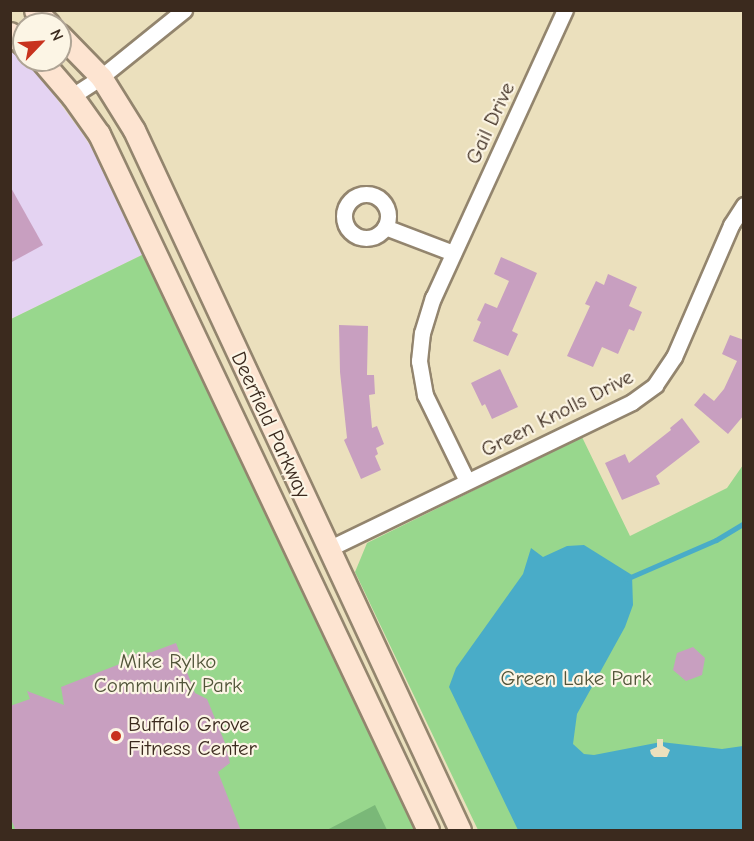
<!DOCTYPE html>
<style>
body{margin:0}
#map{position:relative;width:754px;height:841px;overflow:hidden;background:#ebe0bd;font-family:"Comic Neue",sans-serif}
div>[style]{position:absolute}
.built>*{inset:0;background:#e4d3f2}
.green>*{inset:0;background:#98d78d}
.forest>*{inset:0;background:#7ab878}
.water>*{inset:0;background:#49acc8}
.pier>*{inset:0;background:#ebe0bd}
.stream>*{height:5px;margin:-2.5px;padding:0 2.5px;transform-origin:2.5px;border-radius:2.5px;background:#49acc8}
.building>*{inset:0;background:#c89fc0}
.roads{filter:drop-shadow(2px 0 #93856e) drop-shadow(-2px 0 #93856e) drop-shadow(0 2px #93856e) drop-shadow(0 -2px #93856e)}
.minor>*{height:15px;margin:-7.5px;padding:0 7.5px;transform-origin:7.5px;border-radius:7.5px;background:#fff}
.minor>.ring{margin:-7.5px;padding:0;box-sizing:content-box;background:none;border:15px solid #fff;border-radius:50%}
.secondary>*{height:21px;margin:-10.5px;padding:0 10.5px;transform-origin:10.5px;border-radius:10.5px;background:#fde4d1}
.dots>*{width:16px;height:16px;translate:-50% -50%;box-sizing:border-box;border:3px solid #fcf5e5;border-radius:50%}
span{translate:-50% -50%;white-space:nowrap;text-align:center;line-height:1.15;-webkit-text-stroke:4.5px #fcf5e5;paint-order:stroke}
.street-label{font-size:21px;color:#3b2a1e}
.park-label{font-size:21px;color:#52553a}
.poi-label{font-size:21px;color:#3b2a1e}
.left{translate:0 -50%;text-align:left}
.frame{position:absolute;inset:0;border:12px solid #3b2a1e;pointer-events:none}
.north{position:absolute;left:12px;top:12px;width:60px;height:60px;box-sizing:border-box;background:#fcf5e5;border:2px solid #afa495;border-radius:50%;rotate:65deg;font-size:16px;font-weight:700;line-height:24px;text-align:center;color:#3b2a1e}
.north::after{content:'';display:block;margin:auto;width:21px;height:27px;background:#c8321e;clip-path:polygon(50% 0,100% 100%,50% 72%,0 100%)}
</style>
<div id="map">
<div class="built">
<div style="clip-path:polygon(11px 47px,37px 72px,82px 133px,101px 162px,144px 254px,11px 319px)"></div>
</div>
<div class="green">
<div style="clip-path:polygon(144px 254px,415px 830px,11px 830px,11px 319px)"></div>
<div style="clip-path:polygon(582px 437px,630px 536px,727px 488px,743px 465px,743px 830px,478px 830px,355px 572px,367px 543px)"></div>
</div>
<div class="forest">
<div style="clip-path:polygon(375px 805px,387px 830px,327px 830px)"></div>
</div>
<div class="water">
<div style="clip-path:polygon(584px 545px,632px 575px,633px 605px,625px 627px,577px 714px,573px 744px,584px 754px,594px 755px,661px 742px,722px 749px,743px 746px,743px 830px,518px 830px,449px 687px,456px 668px,523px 574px,531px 548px,543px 557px,567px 546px)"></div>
</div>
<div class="pier">
<div style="clip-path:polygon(657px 739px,663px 739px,663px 746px,670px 750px,667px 757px,654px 757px,651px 754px,650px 750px,657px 747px)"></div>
</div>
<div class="stream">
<div style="left:626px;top:579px;width:98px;rotate:-23.4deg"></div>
<div style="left:716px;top:540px;width:33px;rotate:-31deg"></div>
</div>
<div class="building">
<div style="clip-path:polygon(10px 186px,43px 245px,10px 263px)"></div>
<div style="clip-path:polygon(501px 257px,537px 273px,512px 331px,518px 334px,508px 356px,473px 341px,481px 322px,477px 320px,485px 303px,497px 308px,509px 281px,494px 274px)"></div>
<div style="clip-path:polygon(608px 274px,637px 287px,629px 306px,642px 312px,634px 331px,629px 329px,618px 354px,602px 347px,593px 367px,567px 356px,590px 306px,585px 304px,596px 281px,604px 285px)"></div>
<div style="clip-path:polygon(339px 325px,368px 326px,367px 375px,374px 375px,375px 394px,369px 395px,372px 428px,377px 426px,384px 444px,376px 448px,378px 454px,375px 456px,381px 470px,361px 479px,344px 440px,347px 438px,340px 372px)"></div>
<div style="clip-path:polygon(730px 335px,744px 340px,744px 415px,728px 434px,694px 405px,704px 393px,714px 401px,724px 389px,737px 361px,722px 354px)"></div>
<div style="clip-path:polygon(500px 369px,518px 407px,492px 419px,485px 404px,482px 406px,471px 383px)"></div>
<div style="clip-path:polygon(682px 418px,700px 442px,656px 476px,660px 484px,622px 500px,605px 463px,625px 454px,629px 463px,671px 430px,670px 428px)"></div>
<div style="clip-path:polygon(176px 643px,195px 693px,207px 699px,225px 743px,230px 763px,218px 772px,241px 831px,16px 831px,10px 817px,10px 706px,30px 699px,27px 691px,64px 705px,61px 687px,130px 660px,128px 655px,152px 652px)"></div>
<div style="clip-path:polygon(693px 647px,705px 658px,702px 675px,686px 681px,673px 670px,677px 653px)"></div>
</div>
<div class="roads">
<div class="minor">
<div style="left:72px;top:96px;width:35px;rotate:-33deg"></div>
<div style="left:101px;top:77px;width:107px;rotate:-38.9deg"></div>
<div class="ring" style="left:344px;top:194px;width:29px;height:29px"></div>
<div style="left:385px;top:227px;width:73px;rotate:20.9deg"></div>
<div style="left:467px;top:481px;width:96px;rotate:-116deg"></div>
<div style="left:425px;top:395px;width:35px;rotate:-100deg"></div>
<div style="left:419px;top:361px;width:28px;rotate:-84deg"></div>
<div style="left:422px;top:333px;width:37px;rotate:-73deg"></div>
<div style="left:433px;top:298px;width:317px;rotate:-65.4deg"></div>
<div style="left:328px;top:549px;width:338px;rotate:-25.8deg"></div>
<div style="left:632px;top:402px;width:29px;rotate:-36deg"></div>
<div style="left:655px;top:385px;width:34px;rotate:-56deg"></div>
<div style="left:674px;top:357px;width:144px;rotate:-66.6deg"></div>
<div style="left:731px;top:225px;width:24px;rotate:-57deg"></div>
</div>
<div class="secondary">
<div style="left:35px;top:10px;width:20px;rotate:45deg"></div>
<div style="left:10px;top:33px;width:18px;rotate:41deg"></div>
<div style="left:60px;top:35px;width:59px;rotate:45.7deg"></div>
<div style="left:101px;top:77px;width:62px;rotate:58.1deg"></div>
<div style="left:134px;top:130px;width:772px;rotate:65.03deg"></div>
<div style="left:41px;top:60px;width:48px;rotate:49.3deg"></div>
<div style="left:72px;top:96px;width:47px;rotate:54.6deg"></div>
<div style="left:99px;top:134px;width:770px;rotate:64.7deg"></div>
</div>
</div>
<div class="dots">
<div style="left:116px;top:736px;background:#c8321e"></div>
</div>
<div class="street-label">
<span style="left:490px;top:123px;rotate:-65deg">Gail Drive</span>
<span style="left:557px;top:413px;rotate:-27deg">Green Knolls Drive</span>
<span style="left:271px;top:425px;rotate:65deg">Deerfield Parkway</span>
</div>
<div class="park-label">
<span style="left:168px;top:673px">Mike Rylko<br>Community Park</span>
<span style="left:576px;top:678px">Green Lake Park</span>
</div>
<div class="poi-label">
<span class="left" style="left:128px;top:736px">Buffalo Grove<br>Fitness Center</span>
</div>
<div class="frame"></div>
<div class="north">N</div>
</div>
